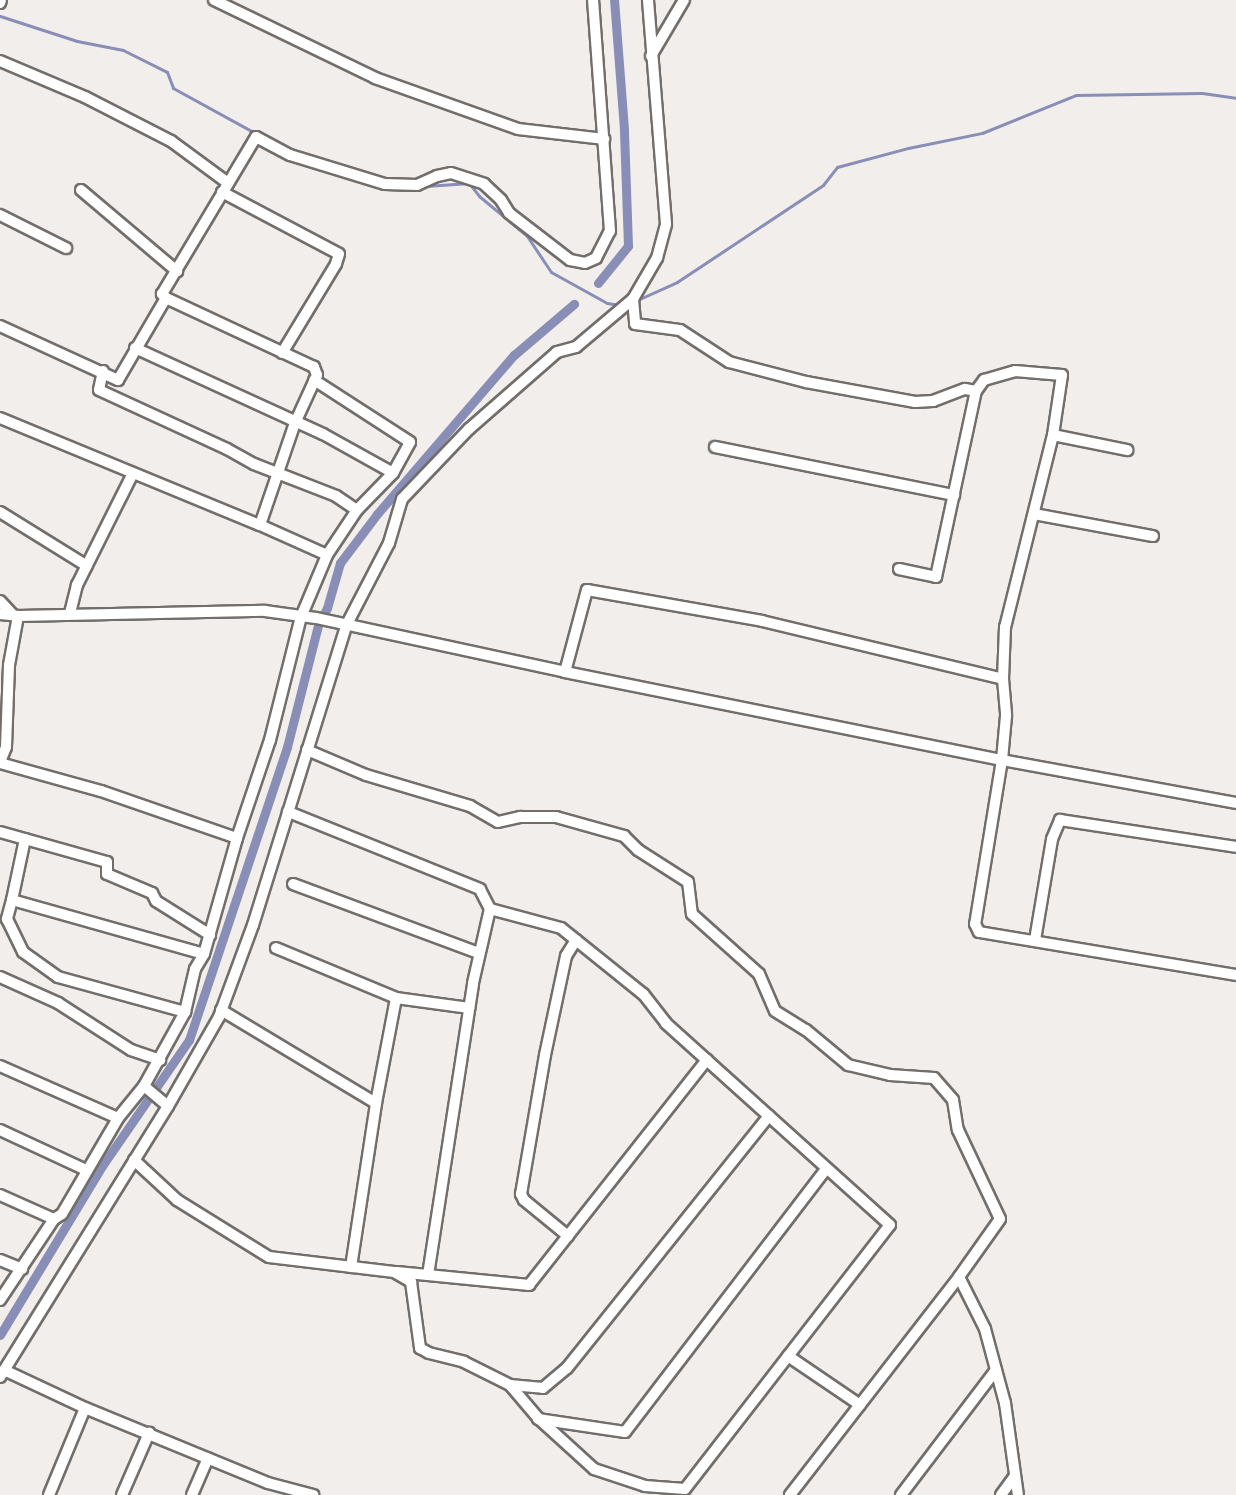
<!DOCTYPE html>
<style>
body{margin:0}
#map{position:relative;width:1236px;height:1495px;overflow:hidden;background:#f2eeeb;font-family:"IBM Plex Sans",sans-serif}
div>[style]{position:absolute}
.stream>*{height:3px;margin:-1.5px;padding:0 1.5px;transform-origin:1.5px;border-radius:1.5px;background:#898eb7}
.canal>*{height:9px;margin:-4.5px;padding:0 4.5px;transform-origin:4.5px;border-radius:4.5px;background:#898eb7}
.roads{filter:drop-shadow(2px 0 #726e6b) drop-shadow(-2px 0 #726e6b) drop-shadow(0 2px #726e6b) drop-shadow(0 -2px #726e6b)}
.minor>*{height:10px;margin:-5px;padding:0 5px;transform-origin:5px;border-radius:5px;background:#fff}
span{translate:-50% -50%;white-space:nowrap;text-align:center;line-height:1.15;-webkit-text-stroke:6px #f2eeeb;paint-order:stroke}
</style>
<div id="map">
<div class="stream">
<div style="left:0;top:16px;width:81px;rotate:18deg"></div>
<div style="left:77px;top:41px;width:47px;rotate:11.1deg"></div>
<div style="left:123px;top:50px;width:49px;rotate:26.6deg"></div>
<div style="left:167px;top:72px;width:17px;rotate:69deg"></div>
<div style="left:173px;top:88px;width:96px;rotate:28.7deg"></div>
<div style="left:426px;top:186px;width:43px;rotate:-4deg"></div>
<div style="left:469px;top:183px;width:16px;rotate:52deg"></div>
<div style="left:479px;top:196px;width:62px;rotate:39.8deg"></div>
<div style="left:527px;top:236px;width:43px;rotate:56.3deg"></div>
<div style="left:551px;top:272px;width:64px;rotate:29deg"></div>
<div style="left:607px;top:303px;width:13px;rotate:9deg"></div>
<div style="left:635px;top:301px;width:46px;rotate:-24.3deg"></div>
<div style="left:677px;top:282px;width:175px;rotate:-33.6deg"></div>
<div style="left:823px;top:185px;width:23px;rotate:-52deg"></div>
<div style="left:837px;top:167px;width:73px;rotate:-15deg"></div>
<div style="left:908px;top:148px;width:76px;rotate:-11.5deg"></div>
<div style="left:982px;top:133px;width:101px;rotate:-22deg"></div>
<div style="left:1076px;top:95px;width:126px;rotate:-0.9deg"></div>
<div style="left:1202px;top:93px;width:34px;rotate:8deg"></div>
</div>
<div class="canal">
<div style="left:598px;top:283px;width:48px;rotate:-51deg"></div>
<div style="left:628px;top:246px;width:117px;rotate:-92deg"></div>
<div style="left:624px;top:129px;width:129px;rotate:-94.4deg"></div>
<div style="left:0;top:1335px;width:197px;rotate:-58.9deg"></div>
<div style="left:102px;top:1166px;width:153px;rotate:-55.4deg"></div>
<div style="left:189px;top:1040px;width:309px;rotate:-71.5deg"></div>
<div style="left:287px;top:747px;width:126px;rotate:-75.7deg"></div>
<div style="left:318px;top:625px;width:19px;rotate:-62deg"></div>
<div style="left:327px;top:608px;width:47px;rotate:-73.9deg"></div>
<div style="left:340px;top:563px;width:61px;rotate:-52.9deg"></div>
<div style="left:377px;top:514px;width:210px;rotate:-49.3deg"></div>
<div style="left:514px;top:355px;width:79px;rotate:-40.4deg"></div>
</div>
<div class="roads">
<div class="minor">
<div style="left:214px;top:0;width:179px;rotate:25.8deg"></div>
<div style="left:375px;top:78px;width:152px;rotate:19.6deg"></div>
<div style="left:518px;top:129px;width:87px;rotate:6.6deg"></div>
<div style="left:0;top:3px;width:3px;rotate:-72deg"></div>
<div style="left:651px;top:56px;width:65px;rotate:-59.5deg"></div>
<div style="left:0;top:61px;width:92px;rotate:23deg"></div>
<div style="left:85px;top:97px;width:97px;rotate:27.1deg"></div>
<div style="left:171px;top:141px;width:71px;rotate:36.4deg"></div>
<div style="left:81px;top:190px;width:126px;rotate:40.2deg"></div>
<div style="left:222px;top:192px;width:132px;rotate:27.9deg"></div>
<div style="left:339px;top:254px;width:10px;rotate:107deg"></div>
<div style="left:336px;top:264px;width:104px;rotate:121.2deg"></div>
<div style="left:0;top:215px;width:74px;rotate:26.6deg"></div>
<div style="left:633px;top:299px;width:25px;rotate:85deg"></div>
<div style="left:635px;top:324px;width:45px;rotate:7.6deg"></div>
<div style="left:680px;top:330px;width:59px;rotate:33.1deg"></div>
<div style="left:729px;top:362px;width:80px;rotate:14.6deg"></div>
<div style="left:806px;top:382px;width:111px;rotate:10.4deg"></div>
<div style="left:915px;top:402px;width:18px;rotate:-3deg"></div>
<div style="left:933px;top:401px;width:34px;rotate:-21deg"></div>
<div style="left:965px;top:389px;width:11px;rotate:10deg"></div>
<div style="left:0;top:326px;width:130px;rotate:24.6deg"></div>
<div style="left:118px;top:380px;width:95px;rotate:-59.7deg"></div>
<div style="left:166px;top:298px;width:6px;rotate:-135deg"></div>
<div style="left:162px;top:294px;width:183px;rotate:-59.1deg"></div>
<div style="left:256px;top:137px;width:38px;rotate:28deg"></div>
<div style="left:290px;top:155px;width:99px;rotate:17deg"></div>
<div style="left:385px;top:184px;width:32px;rotate:2deg"></div>
<div style="left:417px;top:185px;width:22px;rotate:-24deg"></div>
<div style="left:437px;top:176px;width:14px;rotate:-12deg"></div>
<div style="left:451px;top:173px;width:35px;rotate:18deg"></div>
<div style="left:484px;top:184px;width:23px;rotate:43deg"></div>
<div style="left:501px;top:200px;width:15px;rotate:58deg"></div>
<div style="left:509px;top:213px;width:77px;rotate:37.6deg"></div>
<div style="left:570px;top:260px;width:15px;rotate:11deg"></div>
<div style="left:585px;top:263px;width:12px;rotate:-24deg"></div>
<div style="left:596px;top:258px;width:30px;rotate:-63deg"></div>
<div style="left:610px;top:231px;width:232px;rotate:-94.2deg"></div>
<div style="left:135px;top:348px;width:207px;rotate:24.6deg"></div>
<div style="left:323px;top:434px;width:80px;rotate:29.1deg"></div>
<div style="left:103px;top:371px;width:19px;rotate:102deg"></div>
<div style="left:99px;top:390px;width:141px;rotate:24.7deg"></div>
<div style="left:227px;top:449px;width:31px;rotate:29deg"></div>
<div style="left:254px;top:464px;width:88px;rotate:21.3deg"></div>
<div style="left:336px;top:496px;width:25px;rotate:34deg"></div>
<div style="left:0;top:418px;width:281px;rotate:22.4deg"></div>
<div style="left:260px;top:525px;width:108px;rotate:-71.1deg"></div>
<div style="left:295px;top:423px;width:53px;rotate:-65.4deg"></div>
<div style="left:317px;top:375px;width:9px;rotate:-111deg"></div>
<div style="left:314px;top:367px;width:163px;rotate:-155deg"></div>
<div style="left:1053px;top:435px;width:76px;rotate:11.5deg"></div>
<div style="left:715px;top:447px;width:244px;rotate:11.4deg"></div>
<div style="left:0;top:512px;width:102px;rotate:31.8deg"></div>
<div style="left:1034px;top:514px;width:121px;rotate:10.5deg"></div>
<div style="left:260px;top:525px;width:73px;rotate:24.1deg"></div>
<div style="left:899px;top:569px;width:38px;rotate:12deg"></div>
<div style="left:936px;top:577px;width:190px;rotate:-77.9deg"></div>
<div style="left:976px;top:391px;width:14px;rotate:-54deg"></div>
<div style="left:984px;top:380px;width:32px;rotate:-16deg"></div>
<div style="left:1015px;top:371px;width:47px;rotate:4.9deg"></div>
<div style="left:1062px;top:375px;width:61px;rotate:98.5deg"></div>
<div style="left:1053px;top:435px;width:198px;rotate:104deg"></div>
<div style="left:1005px;top:627px;width:52px;rotate:92.2deg"></div>
<div style="left:1003px;top:679px;width:37px;rotate:85deg"></div>
<div style="left:1006px;top:716px;width:44px;rotate:95.2deg"></div>
<div style="left:1002px;top:760px;width:166px;rotate:99.3deg"></div>
<div style="left:975px;top:924px;width:9px;rotate:63deg"></div>
<div style="left:979px;top:932px;width:261px;rotate:9.5deg"></div>
<div style="left:0;top:601px;width:19px;rotate:47deg"></div>
<div style="left:70px;top:613px;width:29px;rotate:-76deg"></div>
<div style="left:77px;top:585px;width:125px;rotate:-63.4deg"></div>
<div style="left:0;top:614px;width:18px;rotate:6deg"></div>
<div style="left:18px;top:616px;width:247px;rotate:-1.2deg"></div>
<div style="left:265px;top:611px;width:51px;rotate:7.8deg"></div>
<div style="left:316px;top:618px;width:255px;rotate:12.2deg"></div>
<div style="left:565px;top:672px;width:446px;rotate:11.4deg"></div>
<div style="left:1002px;top:760px;width:238px;rotate:10.4deg"></div>
<div style="left:565px;top:672px;width:85px;rotate:-75deg"></div>
<div style="left:587px;top:590px;width:178px;rotate:10deg"></div>
<div style="left:762px;top:621px;width:248px;rotate:13.5deg"></div>
<div style="left:307px;top:750px;width:64px;rotate:23deg"></div>
<div style="left:366px;top:775px;width:109px;rotate:16.6deg"></div>
<div style="left:470px;top:806px;width:32px;rotate:30deg"></div>
<div style="left:498px;top:822px;width:23px;rotate:-13deg"></div>
<div style="left:520px;top:817px;width:36px"></div>
<div style="left:556px;top:817px;width:71px;rotate:15.6deg"></div>
<div style="left:624px;top:836px;width:20px;rotate:45deg"></div>
<div style="left:638px;top:850px;width:59px;rotate:32.6deg"></div>
<div style="left:688px;top:882px;width:32px;rotate:83deg"></div>
<div style="left:692px;top:914px;width:90px;rotate:41.8deg"></div>
<div style="left:759px;top:974px;width:40px;rotate:66.6deg"></div>
<div style="left:775px;top:1011px;width:36px;rotate:32deg"></div>
<div style="left:806px;top:1030px;width:55px;rotate:39.8deg"></div>
<div style="left:848px;top:1065px;width:43px;rotate:13.4deg"></div>
<div style="left:890px;top:1075px;width:44px;rotate:3.9deg"></div>
<div style="left:934px;top:1078px;width:29px;rotate:49deg"></div>
<div style="left:953px;top:1100px;width:30px;rotate:81deg"></div>
<div style="left:958px;top:1130px;width:98px;rotate:64.7deg"></div>
<div style="left:1000px;top:1219px;width:71px;rotate:125.3deg"></div>
<div style="left:959px;top:1277px;width:276px;rotate:127.8deg"></div>
<div style="left:0;top:762px;width:16px;rotate:-68deg"></div>
<div style="left:6px;top:747px;width:82px;rotate:-87.9deg"></div>
<div style="left:9px;top:665px;width:50px;rotate:-79.6deg"></div>
<div style="left:0;top:763px;width:105px;rotate:15.5deg"></div>
<div style="left:101px;top:791px;width:144px;rotate:19.1deg"></div>
<div style="left:0;top:832px;width:111px;rotate:15.7deg"></div>
<div style="left:107px;top:862px;width:12px;rotate:90deg"></div>
<div style="left:107px;top:874px;width:49px;rotate:22.9deg"></div>
<div style="left:152px;top:893px;width:9px;rotate:63deg"></div>
<div style="left:156px;top:901px;width:64px;rotate:32.2deg"></div>
<div style="left:25px;top:839px;width:62px;rotate:102deg"></div>
<div style="left:12px;top:900px;width:199px;rotate:15.7deg"></div>
<div style="left:293px;top:884px;width:198px;rotate:20.4deg"></div>
<div style="left:12px;top:900px;width:20px;rotate:105deg"></div>
<div style="left:7px;top:919px;width:37px;rotate:64deg"></div>
<div style="left:23px;top:952px;width:43px;rotate:35.5deg"></div>
<div style="left:58px;top:977px;width:132px;rotate:15.4deg"></div>
<div style="left:1035px;top:940px;width:102px;rotate:-80.4deg"></div>
<div style="left:1052px;top:839px;width:21px;rotate:-67deg"></div>
<div style="left:1060px;top:820px;width:178px;rotate:8.7deg"></div>
<div style="left:276px;top:948px;width:130px;rotate:22.6deg"></div>
<div style="left:0;top:977px;width:64px;rotate:24.1deg"></div>
<div style="left:58px;top:1003px;width:87px;rotate:32.8deg"></div>
<div style="left:131px;top:1050px;width:31px;rotate:19deg"></div>
<div style="left:221px;top:1010px;width:181px;rotate:31deg"></div>
<div style="left:376px;top:1103px;width:107px;rotate:-79.2deg"></div>
<div style="left:396px;top:998px;width:74px;rotate:7.8deg"></div>
<div style="left:0;top:1066px;width:129px;rotate:23.8deg"></div>
<div style="left:144px;top:1086px;width:31px;rotate:40deg"></div>
<div style="left:0;top:1130px;width:95px;rotate:24.9deg"></div>
<div style="left:134px;top:1160px;width:59px;rotate:42.9deg"></div>
<div style="left:177px;top:1200px;width:108px;rotate:31.8deg"></div>
<div style="left:269px;top:1257px;width:126px;rotate:6.8deg"></div>
<div style="left:394px;top:1272px;width:20px;rotate:30deg"></div>
<div style="left:411px;top:1282px;width:67px;rotate:82.2deg"></div>
<div style="left:420px;top:1348px;width:10px;rotate:29deg"></div>
<div style="left:429px;top:1353px;width:36px;rotate:14deg"></div>
<div style="left:464px;top:1362px;width:51px;rotate:26.6deg"></div>
<div style="left:510px;top:1385px;width:43px;rotate:49.7deg"></div>
<div style="left:538px;top:1418px;width:76px;rotate:42.3deg"></div>
<div style="left:594px;top:1469px;width:54px;rotate:18.4deg"></div>
<div style="left:645px;top:1486px;width:40px;rotate:4.3deg"></div>
<div style="left:685px;top:1489px;width:334px;rotate:-52.2deg"></div>
<div style="left:890px;top:1225px;width:302px;rotate:-138deg"></div>
<div style="left:666px;top:1023px;width:37px;rotate:-128deg"></div>
<div style="left:643px;top:994px;width:105px;rotate:-141.2deg"></div>
<div style="left:561px;top:928px;width:73px;rotate:-165deg"></div>
<div style="left:490px;top:909px;width:22px;rotate:-117deg"></div>
<div style="left:480px;top:889px;width:207px;rotate:-158.1deg"></div>
<div style="left:0;top:1195px;width:59px;rotate:24deg"></div>
<div style="left:568px;top:1236px;width:57px;rotate:-140.7deg"></div>
<div style="left:524px;top:1200px;width:7px;rotate:-117deg"></div>
<div style="left:521px;top:1194px;width:141px;rotate:-80.2deg"></div>
<div style="left:545px;top:1055px;width:101px;rotate:-78deg"></div>
<div style="left:566px;top:956px;width:19px;rotate:-58deg"></div>
<div style="left:0;top:1260px;width:24px;rotate:22deg"></div>
<div style="left:351px;top:1267px;width:166px;rotate:-81.3deg"></div>
<div style="left:397px;top:1272px;width:133px;rotate:5.6deg"></div>
<div style="left:529px;top:1285px;width:287px;rotate:-51.7deg"></div>
<div style="left:428px;top:1275px;width:295px;rotate:-81.2deg"></div>
<div style="left:473px;top:983px;width:76px;rotate:-77.1deg"></div>
<div style="left:959px;top:1277px;width:58px;rotate:63.4deg"></div>
<div style="left:985px;top:1329px;width:77px;rotate:74.9deg"></div>
<div style="left:1005px;top:1403px;width:93px;rotate:82deg"></div>
<div style="left:0;top:1300px;width:97px;rotate:-56.3deg"></div>
<div style="left:54px;top:1219px;width:9px;rotate:-32deg"></div>
<div style="left:62px;top:1214px;width:111px;rotate:-59.7deg"></div>
<div style="left:118px;top:1118px;width:41px;rotate:-50.9deg"></div>
<div style="left:144px;top:1086px;width:85px;rotate:-61deg"></div>
<div style="left:185px;top:1012px;width:44px;rotate:-76.9deg"></div>
<div style="left:195px;top:969px;width:17px;rotate:-59deg"></div>
<div style="left:204px;top:954px;width:121px;rotate:-74.1deg"></div>
<div style="left:237px;top:838px;width:103px;rotate:-71.4deg"></div>
<div style="left:270px;top:740px;width:127px;rotate:-75.9deg"></div>
<div style="left:301px;top:617px;width:67px;rotate:-67.2deg"></div>
<div style="left:327px;top:555px;width:54px;rotate:-56.3deg"></div>
<div style="left:357px;top:510px;width:52px;rotate:-45.8deg"></div>
<div style="left:393px;top:473px;width:35px;rotate:-61deg"></div>
<div style="left:410px;top:442px;width:114px;rotate:-147.1deg"></div>
<div style="left:788px;top:1356px;width:87px;rotate:34.2deg"></div>
<div style="left:4px;top:1370px;width:89px;rotate:25.1deg"></div>
<div style="left:85px;top:1408px;width:198px;rotate:22.3deg"></div>
<div style="left:268px;top:1483px;width:47px;rotate:14.9deg"></div>
<div style="left:0;top:1377px;width:319px;rotate:-58.2deg"></div>
<div style="left:168px;top:1106px;width:103px;rotate:-60.2deg"></div>
<div style="left:219px;top:1017px;width:98px;rotate:-69.7deg"></div>
<div style="left:253px;top:925px;width:313px;rotate:-72.7deg"></div>
<div style="left:346px;top:626px;width:93px;rotate:-62.6deg"></div>
<div style="left:389px;top:543px;width:46px;rotate:-73.5deg"></div>
<div style="left:402px;top:499px;width:97px;rotate:-46.3deg"></div>
<div style="left:469px;top:429px;width:117px;rotate:-41.2deg"></div>
<div style="left:557px;top:352px;width:20px;rotate:-15deg"></div>
<div style="left:576px;top:347px;width:75px;rotate:-40.1deg"></div>
<div style="left:633px;top:299px;width:48px;rotate:-59.7deg"></div>
<div style="left:657px;top:258px;width:35px;rotate:-75deg"></div>
<div style="left:666px;top:224px;width:225px;rotate:-94.6deg"></div>
<div style="left:510px;top:1385px;width:33px;rotate:5deg"></div>
<div style="left:543px;top:1388px;width:31px;rotate:-40deg"></div>
<div style="left:567px;top:1368px;width:323px;rotate:-51.3deg"></div>
<div style="left:538px;top:1419px;width:88px;rotate:8.5deg"></div>
<div style="left:625px;top:1432px;width:332px;rotate:-52.6deg"></div>
<div style="left:49px;top:1495px;width:94px;rotate:-67.5deg"></div>
<div style="left:122px;top:1495px;width:68px;rotate:-66.5deg"></div>
<div style="left:192px;top:1495px;width:40px;rotate:-66.6deg"></div>
<div style="left:901px;top:1495px;width:157px;rotate:-52.8deg"></div>
<div style="left:1001px;top:1495px;width:24px;rotate:-54deg"></div>
</div>
</div>
</div>
